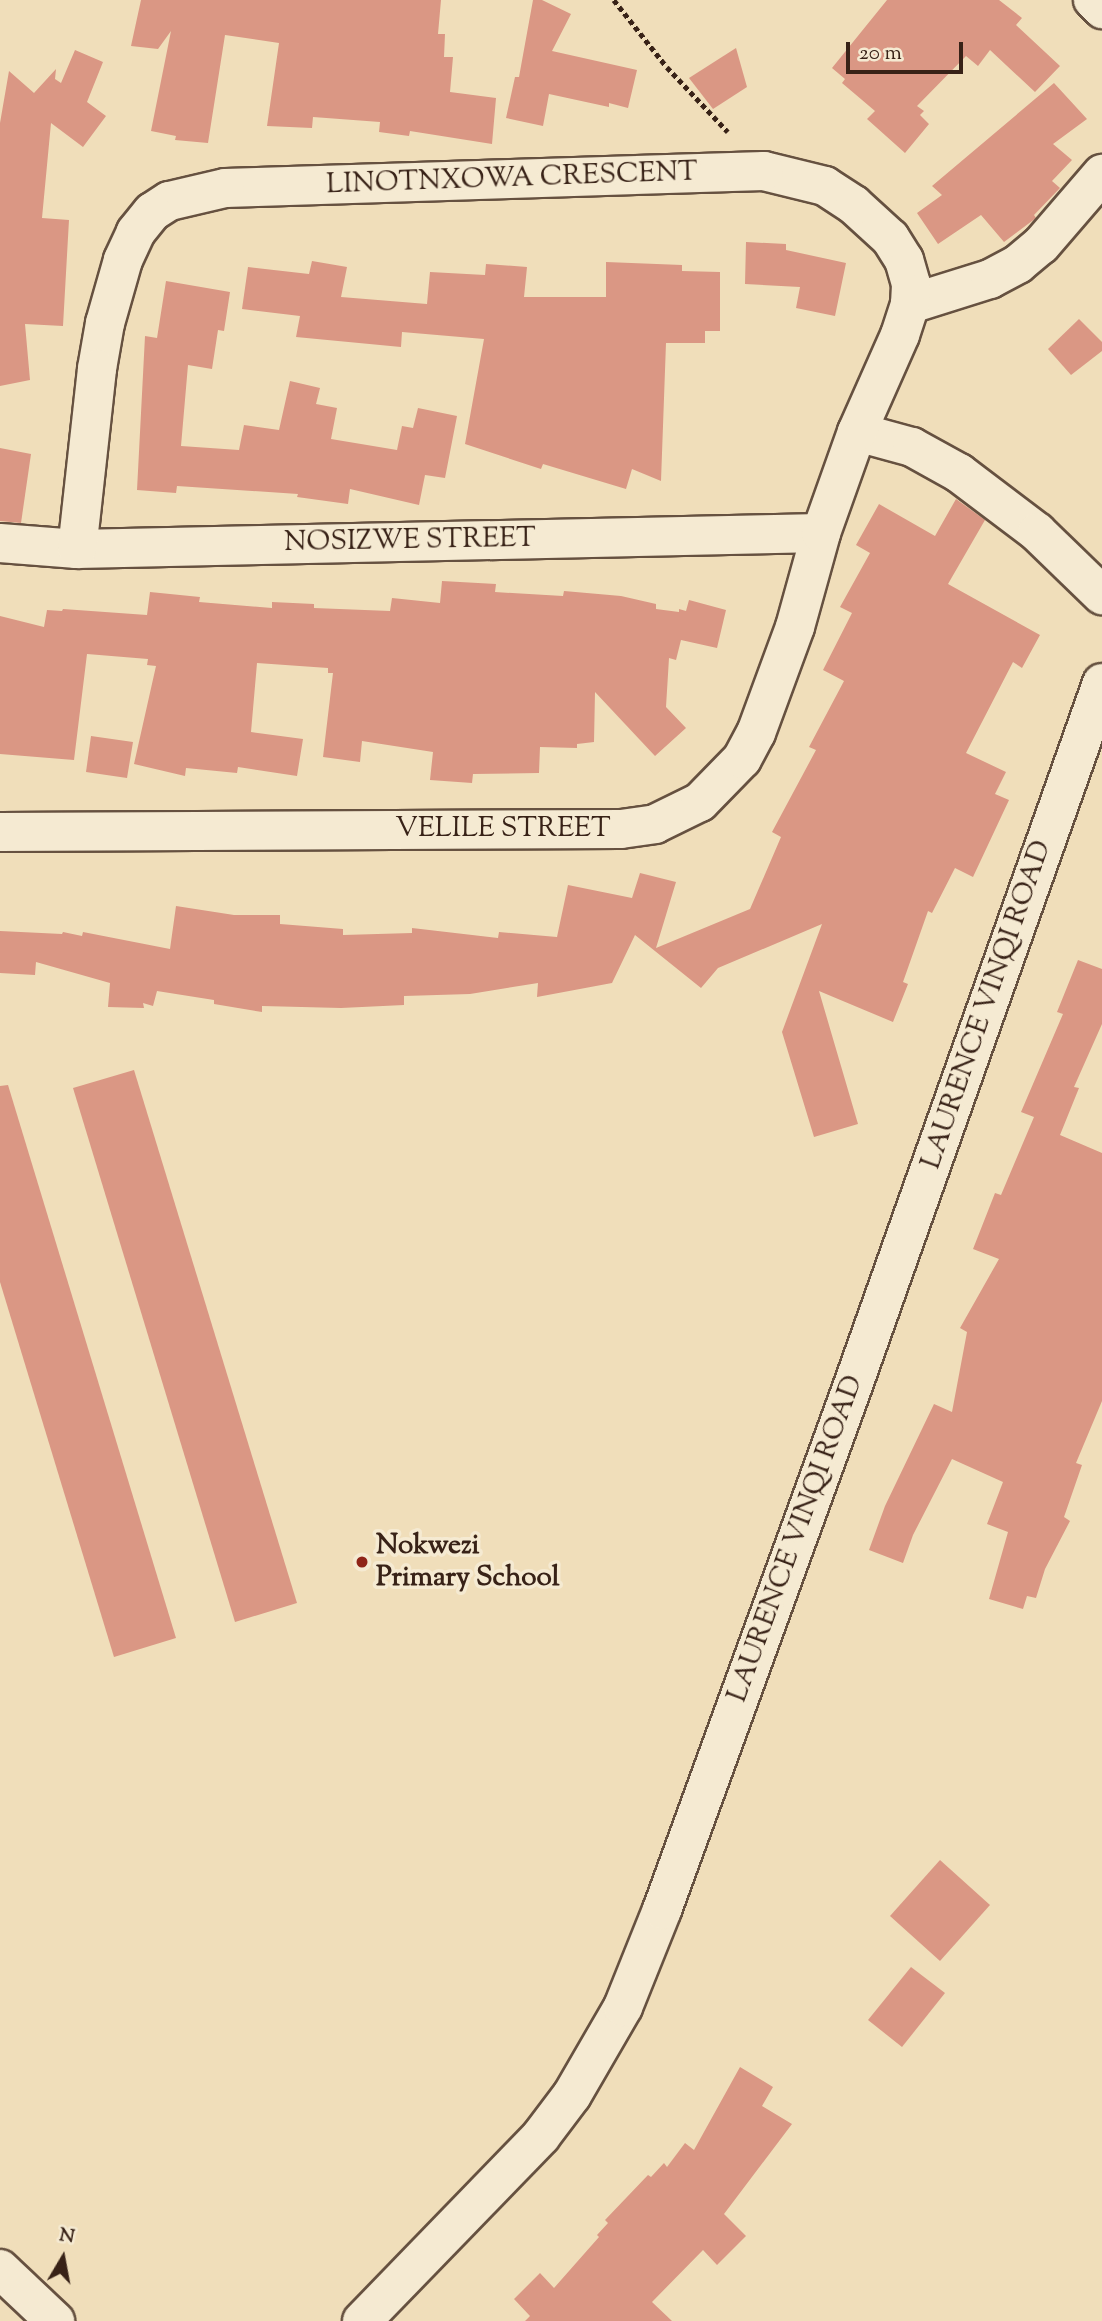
<!DOCTYPE html>
<style>
body{margin:0}
#map{position:relative;width:1102px;height:2321px;overflow:hidden;background:#f0deba;font-family:"Sorts Mill Goudy",serif}
div>[style]{position:absolute}
.building>*{inset:0;background:#da9784}
.path>*{height:4.5px;margin-top:-2.25px;transform-origin:0;background:repeating-linear-gradient(90deg,#382217 0 5px,transparent 0 8.5px)}
.roads{filter:drop-shadow(2px 0 #665140) drop-shadow(-2px 0 #665140) drop-shadow(0 2px #665140) drop-shadow(0 -2px #665140)}
.minor>*{height:38px;margin:-19px;padding:0 19px;transform-origin:19px;border-radius:19px;background:#f5ead2}
.dots>*{width:19px;height:19px;translate:-50% -50%;box-sizing:border-box;border:4px solid #f5ead2;border-radius:50%}
span{translate:-50% -50%;white-space:nowrap;text-align:center;line-height:1.15;-webkit-text-stroke:7px #f5ead2;paint-order:stroke}
.street-label{font-size:28px;color:#382217}
.poi-label{font-size:28px;color:#382217;font-weight:700}
.left{translate:0 -50%;text-align:left}
.north{position:absolute;left:28px;top:2223px;width:70px;height:70px;-webkit-text-stroke:5px #f5ead2;paint-order:stroke;rotate:10deg;font-size:19px;font-weight:700;line-height:28px;text-align:center;color:#382217}
.north::after{content:'';display:block;margin:auto;width:24px;height:32px;background:#382217;clip-path:polygon(50% 0,100% 100%,50% 72%,0 100%)}
.scale{position:absolute;left:846px;top:42px;width:117px;height:32px;box-sizing:border-box;border:4px solid #382217;border-top:0;padding-left:9px;font-size:21px;line-height:24px;white-space:nowrap;color:#382217;-webkit-text-stroke:5px #f5ead2;paint-order:stroke}
</style>
<div id="map">
<div class="building">
<div style="clip-path:polygon(141px 0,441px 0,438px 34px,445px 34px,444px 57px,453px 57px,450px 92px,496px 98px,492px 144px,410px 131px,409px 136px,379px 132px,380px 122px,313px 117px,312px 128px,267px 126px,279px 43px,225px 35px,208px 143px,175px 140px,176px 136px,151px 131px,171px 31px,158px 49px,131px 46px)"></div>
<div style="clip-path:polygon(533px 0,542px 0,571px 14px,552px 51px,637px 70px,628px 108px,609px 103px,609px 107px,549px 94px,543px 126px,506px 118px,515px 77px,519px 77px)"></div>
<div style="clip-path:polygon(887px 0,999px 0,1022px 18px,1016px 25px,1060px 66px,1035px 92px,990px 50px,978px 66px,966px 56px,917px 106px,924px 111px,920px 115px,929px 124px,905px 153px,867px 119px,875px 111px,842px 83px,845px 79px,832px 68px)"></div>
<div style="clip-path:polygon(736px 48px,747px 87px,713px 109px,689px 78px)"></div>
<div style="clip-path:polygon(75px 50px,103px 62px,87px 102px,106px 116px,83px 147px,51px 123px,42px 218px,69px 220px,63px 326px,25px 324px,30px 380px,0 386px,0 123px,9px 71px,34px 93px,56px 69px,55px 79px,61px 83px)"></div>
<div style="clip-path:polygon(1054px 83px,1087px 119px,1053px 144px,1072px 160px,1052px 181px,1060px 188px,1034px 215px,1036px 218px,1004px 242px,981px 215px,938px 244px,917px 213px,942px 195px,932px 186px)"></div>
<div style="clip-path:polygon(746px 242px,786px 244px,786px 250px,846px 263px,835px 316px,796px 308px,800px 287px,745px 284px)"></div>
<div style="clip-path:polygon(312px 261px,347px 267px,341px 297px,427px 304px,430px 272px,485px 275px,486px 264px,527px 267px,524px 297px,606px 297px,606px 262px,682px 265px,682px 271px,720px 272px,720px 331px,705px 331px,705px 343px,666px 343px,661px 481px,632px 469px,626px 489px,543px 464px,541px 469px,465px 444px,484px 339px,402px 332px,401px 347px,296px 337px,300px 316px,242px 309px,248px 267px,309px 274px)"></div>
<div style="clip-path:polygon(166px 281px,230px 292px,224px 331px,218px 330px,212px 369px,188px 365px,181px 446px,239px 450px,244px 425px,279px 430px,290px 381px,320px 388px,316px 404px,337px 408px,331px 439px,397px 450px,402px 426px,413px 428px,418px 408px,457px 416px,445px 478px,425px 475px,419px 505px,350px 489px,348px 504px,297px 497px,298px 494px,177px 486px,176px 493px,137px 490px,145px 336px,157px 338px)"></div>
<div style="clip-path:polygon(1079px 319px,1102px 342px,1102px 351px,1071px 375px,1048px 349px)"></div>
<div style="clip-path:polygon(0 448px,31px 454px,21px 523px,0 521px)"></div>
<div style="clip-path:polygon(956px 499px,985px 520px,948px 584px,1040px 635px,1022px 668px,1013px 662px,966px 753px,1006px 772px,995px 794px,1009px 800px,973px 877px,955px 868px,932px 913px,928px 911px,903px 982px,908px 984px,893px 1022px,819px 991px,858px 1124px,814px 1137px,782px 1032px,822px 924px,718px 968px,701px 988px,635px 935px,612px 983px,537px 997px,538px 983px,470px 994px,404px 996px,404px 1005px,341px 1008px,262px 1006px,262px 1012px,214px 1004px,214px 1000px,157px 991px,153px 1006px,143px 1003px,144px 1008px,108px 1007px,110px 983px,36px 962px,35px 975px,0 973px,0 931px,62px 934px,63px 932px,82px 936px,83px 932px,170px 949px,176px 906px,234px 915px,280px 915px,280px 924px,343px 929px,343px 935px,412px 933px,412px 928px,498px 938px,499px 932px,557px 937px,568px 885px,632px 898px,640px 873px,676px 882px,656px 948px,750px 909px,781px 837px,772px 832px,816px 750px,809px 747px,844px 681px,823px 670px,852px 613px,840px 607px,870px 553px,856px 545px,879px 504px,935px 536px)"></div>
<div style="clip-path:polygon(442px 581px,496px 584px,495px 592px,563px 596px,564px 591px,621px 596px,656px 604px,656px 609px,679px 612px,679px 609px,686px 611px,689px 600px,726px 610px,717px 648px,681px 640px,676px 660px,669px 658px,666px 707px,686px 728px,655px 756px,595px 692px,594px 742px,577px 744px,577px 748px,540px 747px,539px 773px,473px 774px,472px 783px,430px 780px,433px 752px,362px 741px,360px 762px,323px 757px,333px 673px,328px 673px,328px 668px,257px 663px,251px 732px,303px 739px,297px 776px,238px 767px,237px 773px,186px 768px,185px 776px,134px 764px,156px 666px,147px 665px,148px 659px,87px 654px,74px 760px,0 754px,0 616px,44px 627px,47px 610px,62px 611px,63px 609px,147px 615px,150px 592px,200px 597px,199px 602px,272px 608px,272px 602px,314px 604px,314px 608px,390px 611px,392px 598px,440px 603px)"></div>
<div style="clip-path:polygon(91px 736px,133px 742px,127px 778px,86px 772px)"></div>
<div style="clip-path:polygon(1078px 960px,1102px 969px,1102px 1024px,1074px 1087px,1079px 1088px,1060px 1135px,1102px 1153px,1102px 1401px,1076px 1463px,1082px 1465px,1064px 1517px,1070px 1521px,1045px 1569px,1036px 1598px,1027px 1596px,1023px 1609px,989px 1599px,1008px 1532px,987px 1524px,1003px 1482px,952px 1459px,913px 1535px,903px 1563px,869px 1550px,885px 1506px,934px 1404px,952px 1412px,967px 1332px,960px 1328px,999px 1259px,973px 1249px,995px 1193px,1001px 1195px,1034px 1117px,1021px 1112px,1063px 1014px,1057px 1012px)"></div>
<div style="clip-path:polygon(134px 1070px,297px 1603px,235px 1622px,73px 1088px)"></div>
<div style="clip-path:polygon(8px 1085px,176px 1638px,114px 1657px,0 1282px,0 1086px)"></div>
<div style="clip-path:polygon(940px 1860px,990px 1905px,940px 1961px,890px 1916px)"></div>
<div style="clip-path:polygon(911px 1967px,945px 1993px,902px 2047px,868px 2020px)"></div>
<div style="clip-path:polygon(740px 2067px,773px 2087px,762px 2106px,792px 2124px,724px 2214px,746px 2236px,717px 2265px,703px 2250px,652px 2302px,672px 2321px,525px 2321px,530px 2316px,514px 2299px,540px 2273px,554px 2288px,599px 2237px,597px 2235px,608px 2223px,605px 2220px,648px 2175px,651px 2177px,664px 2163px,667px 2167px,685px 2143px,694px 2150px)"></div>
</div>
<div class="path">
<div style="left:614px;top:0;width:85px;rotate:51.7deg"></div>
<div style="left:667px;top:67px;width:89px;rotate:46.8deg"></div>
</div>
<div class="roads">
<div class="minor">
<div style="left:1093px;top:0;width:13px;rotate:45deg"></div>
<div style="left:910px;top:304px;width:84px;rotate:-17.4deg"></div>
<div style="left:990px;top:279px;width:32px;rotate:-28deg"></div>
<div style="left:1018px;top:264px;width:30px;rotate:-40deg"></div>
<div style="left:1041px;top:245px;width:94px;rotate:-49.3deg"></div>
<div style="left:857px;top:432px;width:57px;rotate:15.3deg"></div>
<div style="left:912px;top:447px;width:54px;rotate:29deg"></div>
<div style="left:959px;top:473px;width:98px;rotate:37.1deg"></div>
<div style="left:1037px;top:532px;width:91px;rotate:44.1deg"></div>
<div style="left:0;top:543px;width:77px;rotate:4.5deg"></div>
<div style="left:77px;top:549px;width:744px;rotate:-1.23deg"></div>
<div style="left:0;top:832px;width:621px;rotate:-0.28deg"></div>
<div style="left:621px;top:829px;width:34px;rotate:-8deg"></div>
<div style="left:655px;top:824px;width:50px;rotate:-26.1deg"></div>
<div style="left:700px;top:802px;width:60px;rotate:-45.7deg"></div>
<div style="left:742px;top:759px;width:30px;rotate:-62deg"></div>
<div style="left:756px;top:733px;width:113px;rotate:-69.8deg"></div>
<div style="left:795px;top:627px;width:98px;rotate:-74.5deg"></div>
<div style="left:821px;top:533px;width:107px;rotate:-70.4deg"></div>
<div style="left:857px;top:432px;width:106px;rotate:-66.1deg"></div>
<div style="left:900px;top:335px;width:33px;rotate:-72deg"></div>
<div style="left:910px;top:304px;width:20px;rotate:-87deg"></div>
<div style="left:911px;top:284px;width:25px;rotate:-106deg"></div>
<div style="left:904px;top:260px;width:26px;rotate:-122deg"></div>
<div style="left:890px;top:238px;width:49px;rotate:-137.5deg"></div>
<div style="left:854px;top:205px;width:35px;rotate:-147deg"></div>
<div style="left:825px;top:186px;width:63px;rotate:-166.2deg"></div>
<div style="left:764px;top:171px;width:539px;rotate:178.19deg"></div>
<div style="left:225px;top:188px;width:57px;rotate:166.9deg"></div>
<div style="left:169px;top:201px;width:20px;rotate:147deg"></div>
<div style="left:152px;top:212px;width:26px;rotate:129deg"></div>
<div style="left:136px;top:232px;width:31px;rotate:115deg"></div>
<div style="left:123px;top:260px;width:66px;rotate:105.9deg"></div>
<div style="left:105px;top:323px;width:47px;rotate:99.9deg"></div>
<div style="left:97px;top:369px;width:181px;rotate:96.3deg"></div>
<div style="left:0;top:2269px;width:76px;rotate:43.4deg"></div>
<div style="left:362px;top:2321px;width:257px;rotate:-45.9deg"></div>
<div style="left:541px;top:2136px;width:51px;rotate:-52.9deg"></div>
<div style="left:572px;top:2095px;width:102px;rotate:-59.9deg"></div>
<div style="left:623px;top:2007px;width:105px;rotate:-68.1deg"></div>
<div style="left:662px;top:1910px;width:556px;rotate:-70deg"></div>
<div style="left:852px;top:1388px;width:748px;rotate:-70.47deg"></div>
</div>
</div>
<div class="dots">
<div style="left:362px;top:1562px;background:#8f2418"></div>
</div>
<div class="street-label">
<span style="left:512px;top:179px;rotate:-2deg">LINOTNXOWA CRESCENT</span>
<span style="left:410px;top:541px;rotate:-1deg">NOSIZWE STREET</span>
<span style="left:503px;top:829px">VELILE STREET</span>
<span style="left:987px;top:1005px;rotate:-71deg">LAURENCE VINQI ROAD</span>
<span style="left:796px;top:1539px;rotate:-70deg">LAURENCE VINQI ROAD</span>
</div>
<div class="poi-label">
<span class="left" style="left:376px;top:1562px">Nokwezi<br>Primary School</span>
</div>
<div class="north">N</div>
<div class="scale">20 m</div>
</div>
